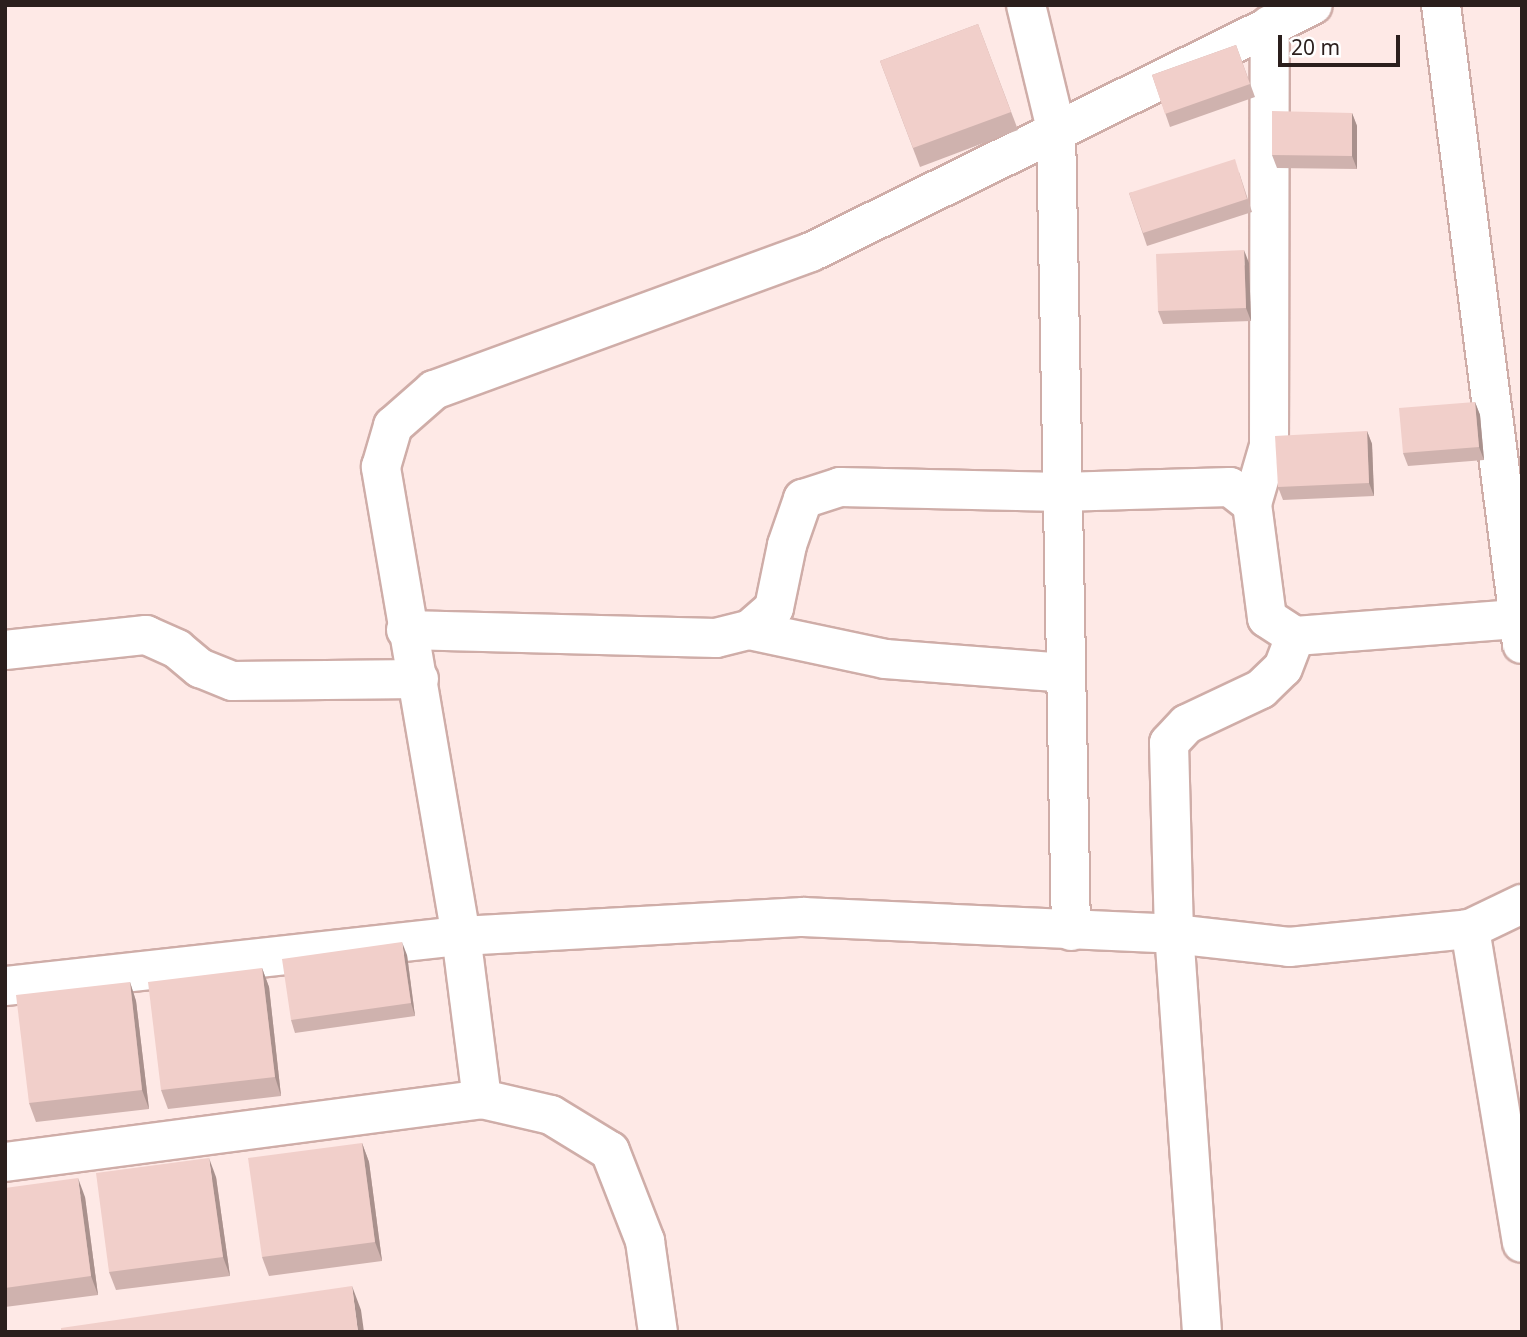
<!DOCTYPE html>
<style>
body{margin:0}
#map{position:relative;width:1527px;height:1337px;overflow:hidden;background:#fee9e6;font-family:"Noto Sans",sans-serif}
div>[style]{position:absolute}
.roads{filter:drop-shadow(2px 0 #cfada8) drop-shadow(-2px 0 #cfada8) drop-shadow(0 2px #cfada8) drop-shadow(0 -2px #cfada8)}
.minor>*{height:38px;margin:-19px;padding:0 19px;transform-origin:19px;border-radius:19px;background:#fff}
.wall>*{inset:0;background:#cfb2ae}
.shaded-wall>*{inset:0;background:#a9918d}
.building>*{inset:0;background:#f1cfca}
span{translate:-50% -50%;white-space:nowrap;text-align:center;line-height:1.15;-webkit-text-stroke:5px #fff;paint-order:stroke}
.frame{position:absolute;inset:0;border:7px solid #2b1f1d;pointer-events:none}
.scale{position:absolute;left:1278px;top:35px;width:122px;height:32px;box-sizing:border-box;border:4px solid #2b1f1d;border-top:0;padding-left:9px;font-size:21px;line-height:24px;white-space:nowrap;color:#2b1f1d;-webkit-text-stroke:5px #fff;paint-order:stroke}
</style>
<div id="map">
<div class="roads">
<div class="minor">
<div style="left:1026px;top:5px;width:128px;rotate:76.4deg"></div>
<div style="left:1056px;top:129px;width:802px;rotate:88.93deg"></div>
<div style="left:1441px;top:5px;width:644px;rotate:82.78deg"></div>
<div style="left:1252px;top:504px;width:60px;rotate:-73.7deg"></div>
<div style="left:1269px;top:446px;width:421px;rotate:-89.9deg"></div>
<div style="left:406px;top:630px;width:310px;rotate:1.5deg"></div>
<div style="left:716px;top:638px;width:34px;rotate:-14deg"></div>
<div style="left:749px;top:630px;width:33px;rotate:-41deg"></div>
<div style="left:774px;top:608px;width:64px;rotate:-78.3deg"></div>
<div style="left:787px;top:545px;width:49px;rotate:-70.8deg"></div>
<div style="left:803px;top:499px;width:39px;rotate:-18deg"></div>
<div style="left:840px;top:487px;width:221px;rotate:1.3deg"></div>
<div style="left:1061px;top:492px;width:169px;rotate:-1.7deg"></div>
<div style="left:1230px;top:487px;width:28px;rotate:38deg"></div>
<div style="left:1252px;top:504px;width:115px;rotate:82.5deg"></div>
<div style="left:1267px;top:618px;width:33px;rotate:33deg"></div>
<div style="left:1295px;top:636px;width:224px;rotate:-4.4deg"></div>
<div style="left:749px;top:630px;width:139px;rotate:12deg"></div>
<div style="left:885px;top:659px;width:181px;rotate:4.4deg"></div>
<div style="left:5px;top:650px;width:142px;rotate:-6.1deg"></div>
<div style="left:146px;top:635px;width:34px;rotate:24deg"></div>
<div style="left:177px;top:649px;width:30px;rotate:40deg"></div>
<div style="left:200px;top:668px;width:35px;rotate:22deg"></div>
<div style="left:233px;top:681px;width:186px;rotate:-0.6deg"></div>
<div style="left:1470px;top:929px;width:318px;rotate:80.6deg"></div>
<div style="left:5px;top:986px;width:459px;rotate:-6.3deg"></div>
<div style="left:461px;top:936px;width:343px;rotate:-3.2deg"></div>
<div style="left:803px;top:917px;width:371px;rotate:2.6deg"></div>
<div style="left:1174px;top:934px;width:116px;rotate:6.4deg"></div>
<div style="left:1289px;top:947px;width:182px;rotate:-5.7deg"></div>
<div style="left:1470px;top:929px;width:58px;rotate:-25.7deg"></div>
<div style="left:482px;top:1099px;width:164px;rotate:-97.3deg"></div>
<div style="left:461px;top:936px;width:476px;rotate:-99.7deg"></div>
<div style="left:381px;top:467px;width:43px;rotate:-73.7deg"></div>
<div style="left:393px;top:426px;width:55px;rotate:-41.3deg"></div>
<div style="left:434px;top:390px;width:401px;rotate:-20.1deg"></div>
<div style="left:811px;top:252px;width:559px;rotate:-26.2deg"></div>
<div style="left:5px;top:1162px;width:481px;rotate:-7.5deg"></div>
<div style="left:482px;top:1099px;width:71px;rotate:13.1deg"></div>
<div style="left:551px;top:1115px;width:69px;rotate:31.4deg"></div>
<div style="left:610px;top:1151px;width:97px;rotate:68.7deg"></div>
<div style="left:645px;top:1241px;width:92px;rotate:81.9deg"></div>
<div style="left:1202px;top:1332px;width:399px;rotate:-94deg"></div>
<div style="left:1174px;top:934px;width:191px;rotate:-91.5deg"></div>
<div style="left:1169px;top:743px;width:26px;rotate:-47deg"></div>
<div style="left:1187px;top:724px;width:82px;rotate:-25.3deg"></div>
<div style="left:1261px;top:689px;width:30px;rotate:-44deg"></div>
<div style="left:1283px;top:668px;width:34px;rotate:-69deg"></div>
</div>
</div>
<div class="wall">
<div style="clip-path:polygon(978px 24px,1018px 130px,920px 167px,880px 61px)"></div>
<div style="clip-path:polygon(1236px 45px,1255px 97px,1170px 127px,1152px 75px)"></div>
<div style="clip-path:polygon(1352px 113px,1357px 126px,1357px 169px,1277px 168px,1272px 155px)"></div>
<div style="clip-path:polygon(1239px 172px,1252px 212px,1147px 246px,1129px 193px)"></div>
<div style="clip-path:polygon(1249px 263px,1251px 321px,1163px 324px,1158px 311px)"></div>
<div style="clip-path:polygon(1475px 402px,1480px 415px,1484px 460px,1408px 466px,1403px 453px)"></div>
<div style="clip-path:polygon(1367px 431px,1372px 444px,1374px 496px,1283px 500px,1278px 487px)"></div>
<div style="clip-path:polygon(407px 955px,415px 1016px,295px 1033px,291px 1020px)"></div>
<div style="clip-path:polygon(262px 968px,269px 987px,281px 1096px,168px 1109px,161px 1090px)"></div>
<div style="clip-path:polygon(130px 982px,136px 1001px,149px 1109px,36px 1122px,29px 1103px)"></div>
<div style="clip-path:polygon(362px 1143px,369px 1162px,382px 1261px,269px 1276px,262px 1257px)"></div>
<div style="clip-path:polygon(216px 1177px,230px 1276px,116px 1290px,109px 1272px)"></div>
<div style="clip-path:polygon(5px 1188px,85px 1197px,98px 1295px,5px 1307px)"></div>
</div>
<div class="shaded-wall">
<div style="clip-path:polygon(1352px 113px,1357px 126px,1357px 169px,1352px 156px)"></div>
<div style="clip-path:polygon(1244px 250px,1249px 263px,1251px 321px,1246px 308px)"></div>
<div style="clip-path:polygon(1475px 402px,1480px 415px,1484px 460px,1479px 447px)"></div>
<div style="clip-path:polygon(1367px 431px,1372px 444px,1374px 496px,1369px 483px)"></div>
<div style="clip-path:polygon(402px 942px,407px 955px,415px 1016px,411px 1003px)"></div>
<div style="clip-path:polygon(262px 968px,269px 987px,281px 1096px,275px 1077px)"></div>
<div style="clip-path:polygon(130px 982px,136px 1001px,149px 1109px,142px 1090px)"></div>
<div style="clip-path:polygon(362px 1143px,369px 1162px,382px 1261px,375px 1242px)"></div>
<div style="clip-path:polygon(209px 1158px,216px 1177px,230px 1276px,223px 1257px)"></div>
<div style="clip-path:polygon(78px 1178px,85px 1197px,98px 1295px,91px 1276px)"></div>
<div style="clip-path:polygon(352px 1286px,361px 1310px,364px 1332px,358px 1332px)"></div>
</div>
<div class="building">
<div style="clip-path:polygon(978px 24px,1011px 112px,913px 148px,880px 61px)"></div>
<div style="clip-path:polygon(1236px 45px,1250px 84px,1165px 114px,1152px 75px)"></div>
<div style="clip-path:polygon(1272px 111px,1352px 113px,1352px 156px,1272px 155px)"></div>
<div style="clip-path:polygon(1235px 159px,1247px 199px,1143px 233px,1129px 193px)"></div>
<div style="clip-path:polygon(1244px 250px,1246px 308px,1158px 311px,1156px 254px)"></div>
<div style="clip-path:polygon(1475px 402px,1479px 447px,1403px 453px,1399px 408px)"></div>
<div style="clip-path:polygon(1367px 431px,1369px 483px,1278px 487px,1275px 436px)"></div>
<div style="clip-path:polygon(402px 942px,411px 1003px,291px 1020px,282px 959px)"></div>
<div style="clip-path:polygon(262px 968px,275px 1077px,161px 1090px,148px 982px)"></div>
<div style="clip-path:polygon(130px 982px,142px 1090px,29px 1103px,16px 995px)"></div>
<div style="clip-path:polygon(362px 1143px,375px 1242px,262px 1257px,248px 1158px)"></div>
<div style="clip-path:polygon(209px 1158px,223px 1257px,109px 1272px,96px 1173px)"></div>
<div style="clip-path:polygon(78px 1178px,91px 1276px,5px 1288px,5px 1188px)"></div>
<div style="clip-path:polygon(352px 1286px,358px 1332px,61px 1332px,61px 1328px)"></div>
</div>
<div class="frame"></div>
<div class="scale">20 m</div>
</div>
